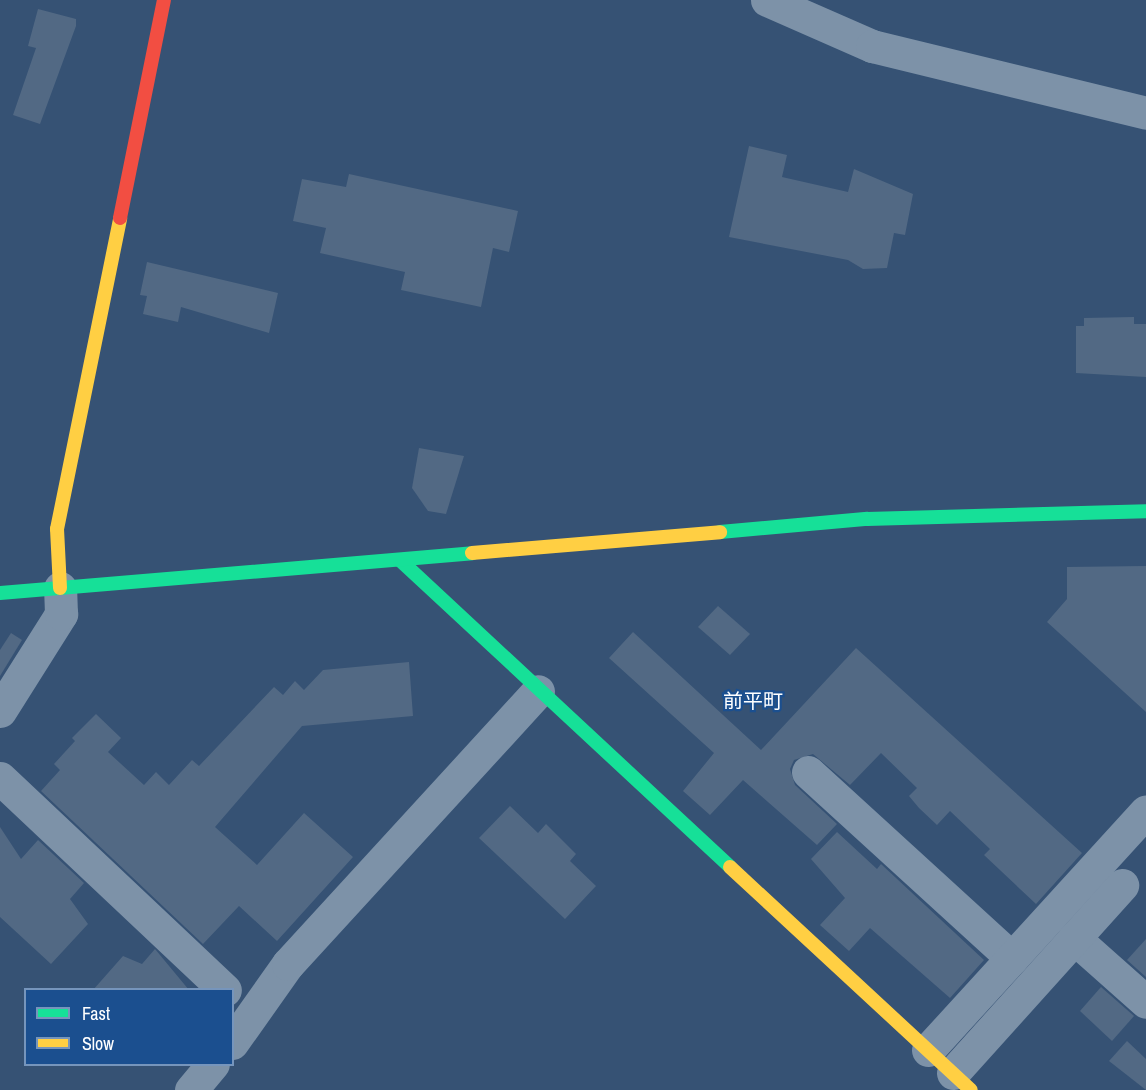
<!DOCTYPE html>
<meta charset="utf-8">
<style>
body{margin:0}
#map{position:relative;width:1146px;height:1090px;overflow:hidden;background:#365274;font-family:"Archivo Narrow","Noto Sans JP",sans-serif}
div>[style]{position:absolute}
.building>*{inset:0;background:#526984}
.street>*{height:33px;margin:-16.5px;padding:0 16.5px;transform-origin:16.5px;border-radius:16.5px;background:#7d92a8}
.fast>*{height:14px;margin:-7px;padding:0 7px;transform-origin:7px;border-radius:7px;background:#16e098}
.slow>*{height:14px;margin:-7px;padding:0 7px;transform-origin:7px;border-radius:7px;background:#ffcf43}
.jam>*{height:14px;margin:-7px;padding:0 7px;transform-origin:7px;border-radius:7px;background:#f24e42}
span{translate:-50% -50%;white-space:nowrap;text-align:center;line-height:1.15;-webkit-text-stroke:4.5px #1b4f8f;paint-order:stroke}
.quarter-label{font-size:20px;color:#fff}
.legend{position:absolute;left:24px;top:988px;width:210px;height:78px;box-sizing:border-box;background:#1b4f8f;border:2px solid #7695bc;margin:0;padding:8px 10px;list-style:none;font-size:18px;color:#fff}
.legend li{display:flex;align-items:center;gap:12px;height:30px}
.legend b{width:30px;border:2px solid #7695bc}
</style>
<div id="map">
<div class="building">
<div style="clip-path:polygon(38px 9px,76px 19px,76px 26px,40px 124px,13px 115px,36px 48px,28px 46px)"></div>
<div style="clip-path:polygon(749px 146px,787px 155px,782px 177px,848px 192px,854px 169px,913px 194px,905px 235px,894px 233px,887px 268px,863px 269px,848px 260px,729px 237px)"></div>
<div style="clip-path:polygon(349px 174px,518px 211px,509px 252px,493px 248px,481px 307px,401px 290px,405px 272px,320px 253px,326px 228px,293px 221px,302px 179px,346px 187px)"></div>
<div style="clip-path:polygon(147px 262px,278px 293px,269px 333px,181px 307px,178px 322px,143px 314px,147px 296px,140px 295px)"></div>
<div style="clip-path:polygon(1134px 317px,1134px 324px,1146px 324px,1146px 377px,1076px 373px,1076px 326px,1084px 326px,1084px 318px)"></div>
<div style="clip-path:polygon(419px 448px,464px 456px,446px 514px,428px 511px,412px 488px)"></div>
<div style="clip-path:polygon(1146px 566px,1146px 712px,1047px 622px,1067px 599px,1067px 567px)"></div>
<div style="clip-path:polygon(718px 606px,750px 634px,730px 655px,698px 627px)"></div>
<div style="clip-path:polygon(633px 632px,761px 750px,856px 648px,1082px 853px,1036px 904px,984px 855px,990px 849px,950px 811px,937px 825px,919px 808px,909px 796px,917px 788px,881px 753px,850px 785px,813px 754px,794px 760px,790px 769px,795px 785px,837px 824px,817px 845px,743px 780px,710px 815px,683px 791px,714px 753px,609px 658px)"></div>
<div style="clip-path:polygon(11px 633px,22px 640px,0 676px,0 650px)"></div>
<div style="clip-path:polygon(409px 662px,413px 716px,302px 726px,215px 827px,257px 865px,304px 813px,353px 857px,277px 941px,239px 906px,203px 944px,41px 791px,60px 770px,54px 764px,75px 741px,72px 738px,96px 714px,121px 738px,108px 752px,144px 785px,156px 772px,169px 785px,192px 760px,199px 766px,274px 687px,283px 695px,295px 681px,304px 690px,323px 670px)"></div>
<div style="clip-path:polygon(510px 806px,538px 833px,546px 824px,576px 854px,570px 861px,596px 886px,565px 919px,479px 838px)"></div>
<div style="clip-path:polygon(0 827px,21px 859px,38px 840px,84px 883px,70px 899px,88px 924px,51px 964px,0 917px)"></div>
<div style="clip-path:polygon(837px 832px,877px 869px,881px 864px,984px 960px,950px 998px,870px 928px,849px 951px,820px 925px,845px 898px,811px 859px)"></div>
<div style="clip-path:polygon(1146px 939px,1146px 977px,1127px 960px)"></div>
<div style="clip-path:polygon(155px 949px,189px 990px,93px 990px,123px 956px,142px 964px)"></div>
<div style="clip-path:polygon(1101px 987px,1134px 1016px,1112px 1041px,1080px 1011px)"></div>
<div style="clip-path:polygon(1127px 1041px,1146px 1059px,1146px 1090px,1109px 1061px)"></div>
</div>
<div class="street">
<div style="left:767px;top:0;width:115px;rotate:23.7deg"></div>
<div style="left:872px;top:46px;width:282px;rotate:13.7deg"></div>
<div style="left:0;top:711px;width:115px;rotate:-57.8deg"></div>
<div style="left:61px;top:614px;width:26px;rotate:-92deg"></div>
<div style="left:808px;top:772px;width:276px;rotate:42.4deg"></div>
<div style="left:0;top:778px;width:309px;rotate:43.3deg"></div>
<div style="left:1074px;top:938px;width:96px;rotate:41.6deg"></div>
<div style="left:232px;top:1043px;width:97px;rotate:-54.7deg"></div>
<div style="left:288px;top:964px;width:370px;rotate:-47.5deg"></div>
<div style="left:928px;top:1050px;width:323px;rotate:-47.6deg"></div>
<div style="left:953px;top:1073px;width:253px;rotate:-48deg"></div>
<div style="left:191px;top:1090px;width:34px;rotate:-50deg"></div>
</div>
<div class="fast">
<div style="left:720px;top:532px;width:148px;rotate:-5.1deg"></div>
<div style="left:867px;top:519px;width:279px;rotate:-1.6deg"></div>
<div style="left:401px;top:561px;width:449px;rotate:42.9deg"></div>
<div style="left:0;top:593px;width:474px;rotate:-4.8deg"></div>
</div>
<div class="slow">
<div style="left:472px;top:553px;width:249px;rotate:-4.8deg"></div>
<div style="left:60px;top:588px;width:59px;rotate:-92.9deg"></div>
<div style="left:57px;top:529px;width:317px;rotate:-78.5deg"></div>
<div style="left:730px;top:867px;width:328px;rotate:42.8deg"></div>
</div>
<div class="jam">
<div style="left:120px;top:218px;width:222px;rotate:-78.6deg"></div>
</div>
<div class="quarter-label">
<span style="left:753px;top:700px">前平町</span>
</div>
<ul class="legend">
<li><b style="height:8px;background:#16e098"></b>Fast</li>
<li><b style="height:8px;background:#ffcf43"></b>Slow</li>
</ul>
</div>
